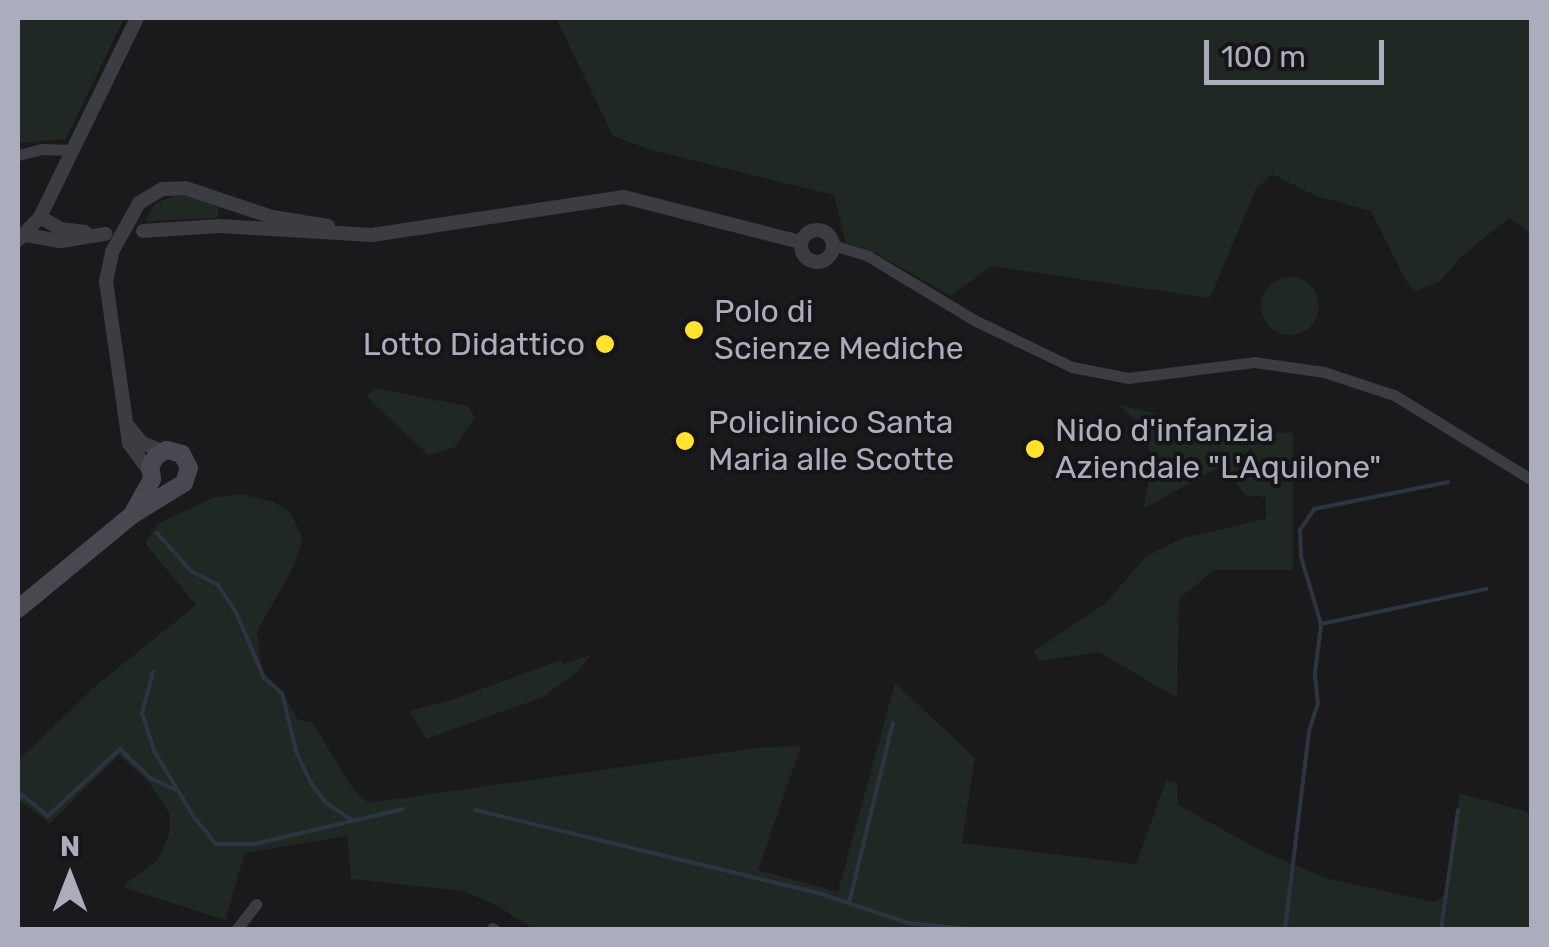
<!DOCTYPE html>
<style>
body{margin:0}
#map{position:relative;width:1549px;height:947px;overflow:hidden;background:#1a191c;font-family:Rubik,sans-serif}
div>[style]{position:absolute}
.green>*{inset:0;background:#1f2822}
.round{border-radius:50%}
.stream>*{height:4px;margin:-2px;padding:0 2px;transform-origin:2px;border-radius:2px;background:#2e3542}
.minor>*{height:11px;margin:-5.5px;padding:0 5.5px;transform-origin:5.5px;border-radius:5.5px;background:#3c3c43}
.tertiary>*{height:14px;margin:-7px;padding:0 7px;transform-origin:7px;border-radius:7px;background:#3c3c43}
.tertiary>.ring{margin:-7px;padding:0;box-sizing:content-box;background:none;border:14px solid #3c3c43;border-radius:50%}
.secondary>*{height:18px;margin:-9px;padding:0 9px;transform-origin:9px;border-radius:9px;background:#484851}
.dots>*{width:28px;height:28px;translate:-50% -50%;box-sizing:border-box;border:5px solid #151417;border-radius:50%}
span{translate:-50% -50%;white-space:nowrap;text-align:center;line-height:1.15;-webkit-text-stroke:8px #151417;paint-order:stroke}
.poi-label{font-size:32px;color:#abadbc}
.left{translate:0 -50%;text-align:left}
.right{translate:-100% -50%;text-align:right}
.frame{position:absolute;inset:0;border:20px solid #abadbc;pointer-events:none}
.north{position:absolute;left:20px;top:827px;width:100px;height:100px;-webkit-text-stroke:8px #151417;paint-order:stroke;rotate:0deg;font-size:28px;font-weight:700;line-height:40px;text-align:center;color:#abadbc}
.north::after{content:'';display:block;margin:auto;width:35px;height:45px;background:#abadbc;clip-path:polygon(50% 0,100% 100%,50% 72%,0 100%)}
.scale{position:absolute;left:1204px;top:40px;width:180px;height:45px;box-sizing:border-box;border:5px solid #abadbc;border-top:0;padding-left:12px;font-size:30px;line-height:35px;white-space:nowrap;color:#abadbc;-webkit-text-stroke:8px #151417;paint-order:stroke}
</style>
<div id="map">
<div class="green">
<div style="clip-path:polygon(18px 18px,124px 18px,66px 139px,18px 143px)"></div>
<div style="clip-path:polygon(556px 18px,1531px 18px,1531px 234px,1509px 218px,1462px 256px,1439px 282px,1415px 291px,1406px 281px,1371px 211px,1316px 196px,1272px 174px,1256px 189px,1210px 298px,991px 266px,951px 296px,872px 251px,846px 243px,834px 195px,651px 150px,613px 136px)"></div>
<div style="clip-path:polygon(173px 196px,190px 196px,218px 206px,218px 218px,145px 221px,155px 204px)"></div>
<div class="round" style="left:1261px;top:277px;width:58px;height:58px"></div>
<div style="clip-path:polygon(374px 388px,468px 406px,475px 418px,454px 448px,428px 455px,367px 397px)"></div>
<div style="clip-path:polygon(1117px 404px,1153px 413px,1199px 439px,1293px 432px,1293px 570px,1214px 570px,1179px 599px,1177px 698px,1099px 652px,1040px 661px,1033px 651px,1105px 604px,1146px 556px,1183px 538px,1266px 519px,1266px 497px,1245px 495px,1223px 465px,1143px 509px,1151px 472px,1149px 447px,1137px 421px)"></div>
<div style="clip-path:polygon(242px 494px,274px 502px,291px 514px,303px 539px,294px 566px,257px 631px,262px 670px,282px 692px,298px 720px,312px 722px,353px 789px,368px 803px,756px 748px,801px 746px,758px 870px,838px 892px,895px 683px,975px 758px,962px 843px,1136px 864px,1166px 781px,1177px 782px,1178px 805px,1262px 851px,1326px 878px,1434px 902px,1449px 893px,1459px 793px,1531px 813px,1531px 929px,534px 929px,498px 906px,463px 891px,351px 879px,347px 836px,245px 853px,225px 920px,122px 887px,158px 860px,170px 832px,170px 814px,149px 783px,119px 755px,50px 823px,21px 802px,18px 807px,18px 761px,93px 688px,196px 605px,145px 543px,157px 524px,213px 498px)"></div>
<div style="clip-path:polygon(590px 655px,580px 670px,543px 697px,426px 739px,409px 711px,457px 698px,561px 660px,564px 664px)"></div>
</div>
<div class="stream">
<div style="left:157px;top:533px;width:51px;rotate:48.2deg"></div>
<div style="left:191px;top:571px;width:29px;rotate:27deg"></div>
<div style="left:217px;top:584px;width:34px;rotate:56deg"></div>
<div style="left:236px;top:612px;width:72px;rotate:67deg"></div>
<div style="left:264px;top:678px;width:23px;rotate:40deg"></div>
<div style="left:282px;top:693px;width:60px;rotate:76.4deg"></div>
<div style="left:296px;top:751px;width:35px;rotate:65deg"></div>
<div style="left:311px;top:783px;width:25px;rotate:53deg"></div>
<div style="left:326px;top:803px;width:30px;rotate:33deg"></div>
<div style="left:1321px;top:624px;width:169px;rotate:-12deg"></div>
<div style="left:153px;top:672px;width:42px;rotate:105deg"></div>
<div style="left:142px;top:713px;width:40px;rotate:72deg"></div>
<div style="left:154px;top:751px;width:77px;rotate:58.8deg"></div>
<div style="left:194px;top:817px;width:35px;rotate:51deg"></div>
<div style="left:216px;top:844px;width:38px"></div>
<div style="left:254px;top:844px;width:153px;rotate:-13.2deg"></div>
<div style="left:18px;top:801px;width:7px;rotate:-56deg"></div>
<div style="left:22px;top:795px;width:33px;rotate:39deg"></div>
<div style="left:48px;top:816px;width:98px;rotate:-42.9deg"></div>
<div style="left:120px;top:749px;width:42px;rotate:44deg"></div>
<div style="left:150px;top:778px;width:29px;rotate:25deg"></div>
<div style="left:475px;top:810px;width:353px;rotate:13.6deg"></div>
<div style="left:818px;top:893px;width:95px;rotate:18.4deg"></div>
<div style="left:908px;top:923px;width:74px;rotate:5.4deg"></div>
<div style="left:849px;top:903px;width:185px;rotate:-76.3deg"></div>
<div style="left:1285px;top:930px;width:200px;rotate:-83.1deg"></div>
<div style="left:1309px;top:731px;width:28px;rotate:-72deg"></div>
<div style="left:1318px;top:704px;width:31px;rotate:-96deg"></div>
<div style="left:1315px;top:673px;width:49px;rotate:-83deg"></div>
<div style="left:1321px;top:624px;width:70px;rotate:-106.6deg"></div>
<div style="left:1301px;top:557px;width:27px;rotate:-92deg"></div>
<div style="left:1300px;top:530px;width:25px;rotate:-56deg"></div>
<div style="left:1314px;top:509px;width:137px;rotate:-11.4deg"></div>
<div style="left:1441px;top:930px;width:121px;rotate:-81.9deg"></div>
</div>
<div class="minor">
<div style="left:18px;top:155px;width:25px;rotate:-14deg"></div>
<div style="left:42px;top:149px;width:31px;rotate:2deg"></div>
<div style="left:833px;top:245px;width:37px;rotate:17deg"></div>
<div style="left:868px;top:256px;width:124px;rotate:31.1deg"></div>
<div style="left:974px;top:320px;width:109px;rotate:25.6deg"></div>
<div style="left:1072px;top:367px;width:57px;rotate:11.1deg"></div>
<div style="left:1128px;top:378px;width:127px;rotate:-7.2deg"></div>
<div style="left:1254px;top:362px;width:71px;rotate:8.1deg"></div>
<div style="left:1324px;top:372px;width:74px;rotate:18.2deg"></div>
<div style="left:1394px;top:395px;width:162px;rotate:31.6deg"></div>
<div style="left:492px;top:928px;width:4px;rotate:34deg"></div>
<div style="left:236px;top:930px;width:33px;rotate:-52deg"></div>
</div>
<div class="tertiary">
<div style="left:40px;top:217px;width:24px;rotate:30deg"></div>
<div style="left:61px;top:229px;width:24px;rotate:7deg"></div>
<div class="ring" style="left:801px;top:230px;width:18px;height:18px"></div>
<div style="left:143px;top:231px;width:77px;rotate:-3.7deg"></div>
<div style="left:220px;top:226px;width:152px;rotate:3.4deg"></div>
<div style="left:372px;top:235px;width:255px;rotate:-8.6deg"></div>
<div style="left:624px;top:197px;width:183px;rotate:14.3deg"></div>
<div style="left:26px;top:235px;width:36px;rotate:10deg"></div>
<div style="left:61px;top:241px;width:45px;rotate:-9deg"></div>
<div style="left:18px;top:240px;width:32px;rotate:-46deg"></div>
<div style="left:40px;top:217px;width:221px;rotate:-64deg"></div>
<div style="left:129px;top:427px;width:21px;rotate:51deg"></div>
<div style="left:142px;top:443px;width:22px;rotate:22deg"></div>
<div style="left:150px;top:472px;width:36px;rotate:-126deg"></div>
<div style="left:129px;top:443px;width:164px;rotate:-98.1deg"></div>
<div style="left:106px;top:281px;width:30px;rotate:-78deg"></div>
<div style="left:112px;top:252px;width:56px;rotate:-61.1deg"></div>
<div style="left:139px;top:203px;width:27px;rotate:-31deg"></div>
<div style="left:162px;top:189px;width:23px;rotate:-2deg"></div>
<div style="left:185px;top:188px;width:92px;rotate:18.4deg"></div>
<div style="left:272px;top:217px;width:57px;rotate:9.1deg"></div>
</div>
<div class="secondary">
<div style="left:18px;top:609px;width:148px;rotate:-39.5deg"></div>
<div style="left:132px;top:515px;width:61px;rotate:-31.6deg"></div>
<div style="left:184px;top:483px;width:16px;rotate:-72deg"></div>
<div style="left:189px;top:468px;width:16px;rotate:-117deg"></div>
<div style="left:182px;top:454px;width:16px;rotate:-165deg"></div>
<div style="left:167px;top:450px;width:11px;rotate:153deg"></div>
<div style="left:157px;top:455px;width:13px;rotate:122deg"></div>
<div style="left:150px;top:466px;width:13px;rotate:81deg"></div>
<div style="left:152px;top:479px;width:41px;rotate:119.1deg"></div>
</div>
<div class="dots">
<div style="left:694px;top:330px;background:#ffe32e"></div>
<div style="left:605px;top:344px;background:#ffe32e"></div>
<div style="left:685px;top:441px;background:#ffe32e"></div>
<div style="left:1035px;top:449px;background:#ffe32e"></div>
</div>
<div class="poi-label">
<span class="left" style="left:714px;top:330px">Polo di<br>Scienze Mediche</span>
<span class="right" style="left:585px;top:344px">Lotto Didattico</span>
<span class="left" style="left:708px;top:441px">Policlinico Santa<br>Maria alle Scotte</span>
<span class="left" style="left:1055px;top:449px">Nido d'infanzia<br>Aziendale "L'Aquilone"</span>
</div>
<div class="frame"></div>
<div class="north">N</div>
<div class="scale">100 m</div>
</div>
